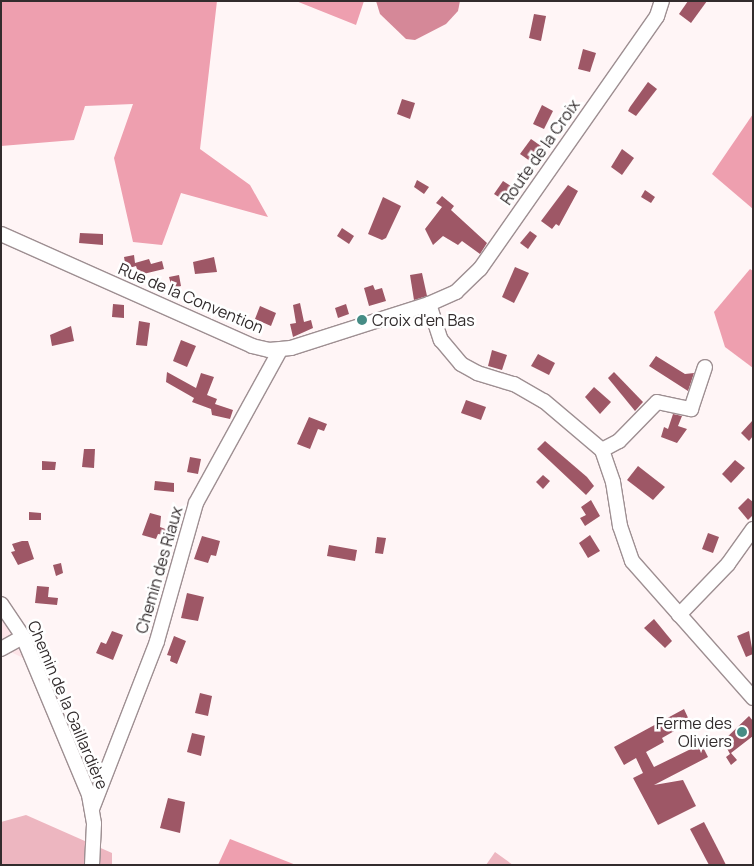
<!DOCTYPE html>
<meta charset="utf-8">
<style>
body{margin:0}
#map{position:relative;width:754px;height:866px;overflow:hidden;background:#fff5f6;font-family:Manrope,sans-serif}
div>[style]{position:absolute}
.built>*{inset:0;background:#fee5e9}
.green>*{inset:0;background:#edb6c0}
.forest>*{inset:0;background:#ee9faf}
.water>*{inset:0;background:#d58898}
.building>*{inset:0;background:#9e5766}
.roads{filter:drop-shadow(1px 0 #9e8f92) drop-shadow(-1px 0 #9e8f92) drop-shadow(0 1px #9e8f92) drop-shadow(0 -1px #9e8f92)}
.minor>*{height:14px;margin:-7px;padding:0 7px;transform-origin:7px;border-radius:7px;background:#fff}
.dots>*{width:14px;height:14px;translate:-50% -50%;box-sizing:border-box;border:2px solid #fff;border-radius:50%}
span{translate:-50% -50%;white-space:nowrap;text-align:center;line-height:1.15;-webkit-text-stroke:5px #fff;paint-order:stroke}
.street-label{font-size:16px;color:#322c2d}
.poi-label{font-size:16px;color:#322c2d}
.left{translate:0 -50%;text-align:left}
.right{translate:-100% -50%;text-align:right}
.frame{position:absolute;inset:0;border:2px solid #322c2d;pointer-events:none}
</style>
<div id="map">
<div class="built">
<div style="clip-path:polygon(1px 616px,14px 634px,29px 661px,1px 647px)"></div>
</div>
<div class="green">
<div style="clip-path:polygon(26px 815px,112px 853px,112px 865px,1px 865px,1px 822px)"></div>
<div style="clip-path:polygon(495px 852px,513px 865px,486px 865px)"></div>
</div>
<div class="forest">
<div style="clip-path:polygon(1px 1px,217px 1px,200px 149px,250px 185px,268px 217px,181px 193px,162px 245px,133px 242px,114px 158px,133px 104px,85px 106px,74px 140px,1px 146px)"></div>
<div style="clip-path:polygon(296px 1px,364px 1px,356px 25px)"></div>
<div style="clip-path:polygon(753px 114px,753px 209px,712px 174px)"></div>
<div style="clip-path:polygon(750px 269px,753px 271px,753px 368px,725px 347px,714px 312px)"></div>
<div style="clip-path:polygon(230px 839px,296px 865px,218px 865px)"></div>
</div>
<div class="water">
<div style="clip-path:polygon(376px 1px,460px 1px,458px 11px,446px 24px,415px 40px,406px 39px,380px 14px)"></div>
</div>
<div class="building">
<div style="clip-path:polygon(688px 1px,707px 1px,691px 23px,679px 14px)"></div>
<div style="clip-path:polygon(534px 14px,546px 16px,541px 41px,529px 38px)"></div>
<div style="clip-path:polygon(583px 49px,596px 53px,590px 72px,578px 69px)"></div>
<div style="clip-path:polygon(648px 82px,657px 89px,636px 116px,628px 111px,630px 107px)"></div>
<div style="clip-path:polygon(402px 99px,415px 103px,410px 119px,397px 114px)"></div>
<div style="clip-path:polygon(542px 105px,553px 111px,544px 129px,533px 124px)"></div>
<div style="clip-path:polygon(531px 139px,541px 146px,530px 161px,520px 154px)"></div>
<div style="clip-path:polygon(622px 149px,634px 158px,622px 175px,611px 167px)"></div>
<div style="clip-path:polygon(417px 180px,429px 187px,424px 194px,414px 187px)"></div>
<div style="clip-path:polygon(503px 181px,514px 188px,505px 201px,494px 194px)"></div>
<div style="clip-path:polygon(568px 185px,578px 191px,559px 226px,556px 224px,552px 229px,541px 221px)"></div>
<div style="clip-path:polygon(645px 190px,655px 197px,651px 203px,641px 197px)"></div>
<div style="clip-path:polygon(442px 196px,454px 206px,451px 210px,487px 243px,480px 254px,462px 241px,458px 245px,443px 236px,433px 245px,425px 229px,442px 207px,436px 203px)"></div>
<div style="clip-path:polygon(383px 197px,401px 206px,386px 238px,382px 240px,368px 234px)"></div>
<div style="clip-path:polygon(342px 228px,354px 236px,349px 244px,337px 236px)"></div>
<div style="clip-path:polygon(530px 231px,537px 236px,528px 249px,520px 243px)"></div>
<div style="clip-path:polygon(80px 233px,103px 234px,103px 245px,79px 243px)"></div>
<div style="clip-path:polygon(134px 255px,135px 263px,149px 259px,151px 264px,162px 261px,164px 269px,139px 275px,136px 266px,126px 269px,124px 257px)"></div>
<div style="clip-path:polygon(214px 257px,217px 272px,195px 274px,193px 262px)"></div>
<div style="clip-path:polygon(515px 267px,529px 273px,514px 303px,502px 297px)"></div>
<div style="clip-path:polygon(422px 273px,427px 296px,414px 300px,410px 275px)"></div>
<div style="clip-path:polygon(179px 275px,181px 286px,172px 288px,169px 277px)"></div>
<div style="clip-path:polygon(373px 285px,375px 290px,382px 288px,386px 301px,369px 306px,364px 288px)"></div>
<div style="clip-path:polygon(300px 303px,304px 322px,311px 320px,313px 328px,293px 337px,290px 324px,296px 323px,293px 305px)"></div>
<div style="clip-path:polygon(113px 304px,124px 305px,124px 318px,112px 317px)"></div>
<div style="clip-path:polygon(346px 304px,349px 314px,338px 318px,335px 308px)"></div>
<div style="clip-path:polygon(260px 306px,276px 313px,271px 326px,255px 319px)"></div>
<div style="clip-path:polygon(139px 321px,150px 323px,147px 346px,136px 345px)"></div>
<div style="clip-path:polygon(71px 326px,74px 341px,52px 346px,50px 335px)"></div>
<div style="clip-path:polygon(181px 340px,196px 346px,187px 367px,173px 361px)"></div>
<div style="clip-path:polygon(492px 350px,507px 355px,502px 370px,488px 366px)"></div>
<div style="clip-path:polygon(538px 354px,555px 363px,549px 375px,531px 366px)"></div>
<div style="clip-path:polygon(656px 356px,685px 374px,694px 373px,688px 391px,649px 366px)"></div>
<div style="clip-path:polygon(167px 372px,196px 388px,201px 373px,214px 377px,207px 395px,217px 399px,215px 404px,233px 410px,230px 419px,212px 415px,211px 409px,192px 402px,194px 398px,166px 382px)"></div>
<div style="clip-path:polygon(614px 372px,643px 402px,635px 411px,608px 378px)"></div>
<div style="clip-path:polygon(594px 387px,611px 402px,600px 414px,585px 397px)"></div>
<div style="clip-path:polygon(466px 400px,486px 407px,481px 420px,461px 413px)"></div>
<div style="clip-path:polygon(673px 414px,682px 416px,678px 426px,687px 429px,677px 443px,661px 437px,664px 427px,668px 429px)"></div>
<div style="clip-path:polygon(309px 417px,327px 424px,324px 431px,318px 429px,310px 449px,297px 444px)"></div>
<div style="clip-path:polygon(753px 420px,753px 436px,749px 441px,741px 433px)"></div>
<div style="clip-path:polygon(545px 441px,587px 477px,594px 486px,586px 495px,537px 449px)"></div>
<div style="clip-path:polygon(84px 449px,95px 449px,94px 468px,82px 467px)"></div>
<div style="clip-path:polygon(190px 457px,201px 459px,198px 474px,187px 472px)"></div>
<div style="clip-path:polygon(735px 460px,745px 468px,731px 483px,722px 474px)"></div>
<div style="clip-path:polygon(42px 461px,56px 462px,55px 470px,42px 470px)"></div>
<div style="clip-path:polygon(638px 466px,665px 487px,653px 500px,627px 480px)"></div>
<div style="clip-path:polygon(543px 475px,550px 481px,543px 489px,536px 482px)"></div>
<div style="clip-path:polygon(155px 481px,174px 483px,174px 492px,154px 490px)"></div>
<div style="clip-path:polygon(748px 498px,753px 502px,753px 515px,748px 520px,738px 508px)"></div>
<div style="clip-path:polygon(591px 500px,600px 516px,585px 526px,580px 518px,586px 515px,581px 507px)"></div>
<div style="clip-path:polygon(29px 512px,41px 513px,41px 520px,29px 520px)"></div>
<div style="clip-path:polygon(150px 513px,161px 516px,160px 527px,176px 533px,175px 537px,158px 534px,156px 539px,142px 535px)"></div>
<div style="clip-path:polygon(708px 533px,719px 537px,713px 553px,702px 549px)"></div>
<div style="clip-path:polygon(590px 535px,600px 551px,588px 558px,579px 543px)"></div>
<div style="clip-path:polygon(202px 536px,220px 541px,216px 556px,211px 555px,208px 563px,194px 559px)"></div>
<div style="clip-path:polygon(377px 537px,386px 538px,383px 554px,375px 553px)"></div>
<div style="clip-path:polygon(22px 541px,28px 541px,34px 559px,18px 565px,11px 552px,15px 551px,12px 544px)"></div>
<div style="clip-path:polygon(329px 545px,357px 550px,355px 561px,327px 556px)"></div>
<div style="clip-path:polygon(61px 563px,63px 573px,56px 576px,53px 565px)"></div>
<div style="clip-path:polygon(37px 586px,49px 587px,48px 597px,58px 598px,57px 605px,35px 603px)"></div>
<div style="clip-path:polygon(187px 593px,204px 597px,198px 621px,181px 618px)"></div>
<div style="clip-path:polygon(654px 619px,672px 641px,665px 648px,644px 628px)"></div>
<div style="clip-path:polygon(112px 631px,123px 635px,113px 660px,96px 653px,101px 642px,106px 644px)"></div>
<div style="clip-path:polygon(749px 631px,753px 654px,746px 657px,737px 636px)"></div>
<div style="clip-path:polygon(174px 636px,186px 641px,177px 664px,170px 661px,171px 656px,167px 655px)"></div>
<div style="clip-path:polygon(200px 693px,212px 696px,208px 716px,195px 713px)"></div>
<div style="clip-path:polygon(684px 709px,690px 722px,662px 738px,664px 742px,646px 752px,654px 767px,697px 746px,695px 738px,698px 737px,708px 757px,654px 785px,683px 780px,696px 806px,658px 825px,633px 778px,643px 773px,636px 758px,624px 765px,614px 747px)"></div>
<div style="clip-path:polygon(749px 716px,753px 721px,753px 736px,731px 753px,737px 760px,731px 765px,726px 757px,730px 754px,723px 741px)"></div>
<div style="clip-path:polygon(192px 733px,205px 736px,201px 756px,187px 752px)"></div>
<div style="clip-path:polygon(168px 798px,185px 802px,180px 833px,160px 828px)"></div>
<div style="clip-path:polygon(704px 822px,720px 853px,726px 865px,709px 865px,690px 829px)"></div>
</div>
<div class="roads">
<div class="minor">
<div style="left:1px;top:234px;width:275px;rotate:24deg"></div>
<div style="left:252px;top:346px;width:17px;rotate:13deg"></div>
<div style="left:269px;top:350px;width:22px;rotate:-5deg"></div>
<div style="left:291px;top:348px;width:145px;rotate:-17.7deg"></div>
<div style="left:429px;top:304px;width:30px;rotate:-24deg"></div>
<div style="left:456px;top:292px;width:33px;rotate:-44deg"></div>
<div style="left:480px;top:269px;width:309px;rotate:-55deg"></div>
<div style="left:657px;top:16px;width:16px;rotate:-72deg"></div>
<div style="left:429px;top:304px;width:38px;rotate:72deg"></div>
<div style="left:441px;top:340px;width:31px;rotate:50deg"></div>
<div style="left:461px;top:364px;width:18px;rotate:29deg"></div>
<div style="left:477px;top:373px;width:39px;rotate:17deg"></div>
<div style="left:514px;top:384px;width:34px;rotate:30deg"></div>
<div style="left:544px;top:401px;width:76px;rotate:40.2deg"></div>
<div style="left:602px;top:450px;width:34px;rotate:71deg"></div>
<div style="left:613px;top:482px;width:45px;rotate:81deg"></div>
<div style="left:620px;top:526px;width:37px;rotate:71deg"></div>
<div style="left:632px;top:561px;width:183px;rotate:48.5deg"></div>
<div style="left:602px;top:450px;width:19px;rotate:-28deg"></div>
<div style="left:619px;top:441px;width:54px;rotate:-45.7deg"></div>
<div style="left:657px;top:402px;width:35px;rotate:12deg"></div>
<div style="left:691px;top:409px;width:44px;rotate:-71.6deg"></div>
<div style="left:1px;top:604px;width:40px;rotate:56deg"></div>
<div style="left:23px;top:637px;width:171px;rotate:67.3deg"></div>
<div style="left:89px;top:795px;width:29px;rotate:80deg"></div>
<div style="left:94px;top:824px;width:41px;rotate:92.8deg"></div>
<div style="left:679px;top:615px;width:71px;rotate:-46.1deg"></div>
<div style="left:728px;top:564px;width:43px;rotate:-54.5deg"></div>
<div style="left:1px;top:649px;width:25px;rotate:-29deg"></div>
<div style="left:92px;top:809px;width:180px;rotate:-68.8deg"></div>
<div style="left:157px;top:641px;width:143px;rotate:-74.2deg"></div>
<div style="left:196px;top:503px;width:175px;rotate:-61.2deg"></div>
</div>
</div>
<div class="dots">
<div style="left:362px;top:320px;background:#468c85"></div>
<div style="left:742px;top:732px;background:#468c85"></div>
</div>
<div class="street-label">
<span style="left:540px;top:152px;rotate:-55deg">Route de la Croix</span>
<span style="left:191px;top:298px;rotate:23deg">Rue de la Convention</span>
<span style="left:159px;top:570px;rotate:-74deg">Chemin des Riaux</span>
<span style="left:68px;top:705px;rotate:67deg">Chemin de la Gaillardière</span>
</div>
<div class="poi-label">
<span class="left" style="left:372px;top:320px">Croix d'en Bas</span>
<span class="right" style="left:732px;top:732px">Ferme des<br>Oliviers</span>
</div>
<div class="frame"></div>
</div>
